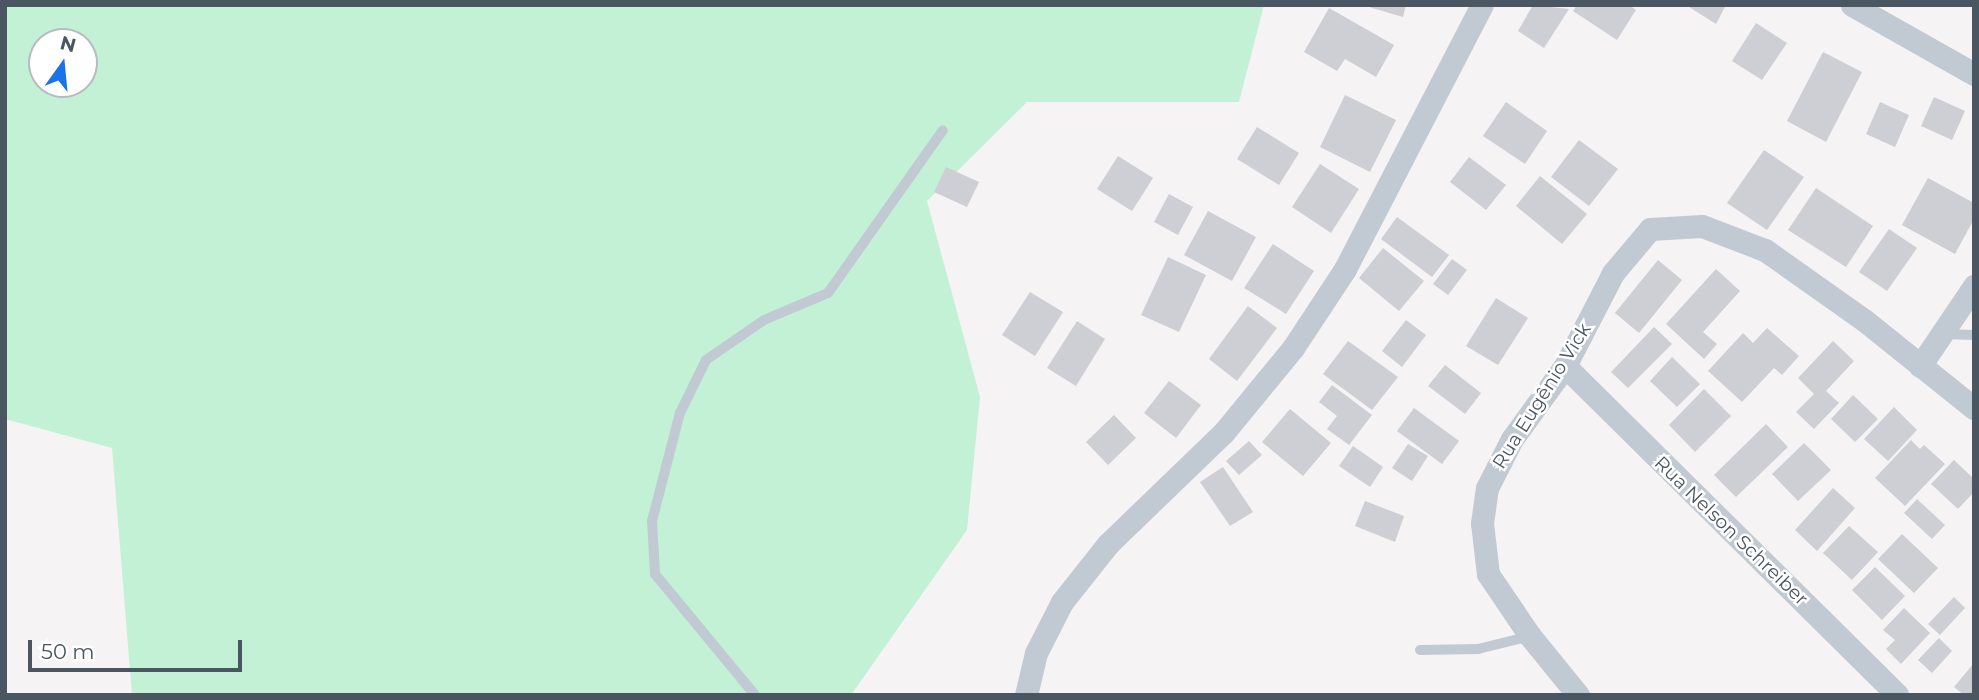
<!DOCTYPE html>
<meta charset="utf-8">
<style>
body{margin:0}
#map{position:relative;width:1979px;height:700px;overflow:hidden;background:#f5f3f3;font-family:Montserrat,sans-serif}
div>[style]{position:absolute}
.green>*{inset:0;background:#c3f1d5}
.building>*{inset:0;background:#cdcfd5}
.service>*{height:10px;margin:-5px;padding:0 5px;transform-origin:5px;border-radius:5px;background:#c1cad2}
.minor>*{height:23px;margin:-11.5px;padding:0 11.5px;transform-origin:11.5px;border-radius:11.5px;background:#c1cad2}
span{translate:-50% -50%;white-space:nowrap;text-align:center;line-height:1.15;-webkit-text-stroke:5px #fff;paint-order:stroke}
.street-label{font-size:19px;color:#4a5661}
.frame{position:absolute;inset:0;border:7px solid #4a5661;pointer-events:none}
.north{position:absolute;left:28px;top:28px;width:70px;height:70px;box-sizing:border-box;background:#fff;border:2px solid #b7bbc0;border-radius:50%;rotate:15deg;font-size:19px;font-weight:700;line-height:28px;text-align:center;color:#4a5661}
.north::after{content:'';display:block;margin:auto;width:24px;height:32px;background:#1a73e8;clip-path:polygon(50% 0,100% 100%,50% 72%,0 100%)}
.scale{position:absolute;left:28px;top:640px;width:214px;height:32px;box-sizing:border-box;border:4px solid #4a5661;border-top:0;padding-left:9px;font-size:21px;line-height:24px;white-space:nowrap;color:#4a5661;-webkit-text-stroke:5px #fff;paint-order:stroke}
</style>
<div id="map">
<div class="green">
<div style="clip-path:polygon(evenodd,5px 5px,1264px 5px,1239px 102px,1027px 102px,927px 201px,980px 397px,967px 530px,851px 695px,132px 695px,112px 448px,5px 419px,5px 5px,42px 42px,84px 42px,84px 84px,42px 84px,42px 42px)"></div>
</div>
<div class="building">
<div style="clip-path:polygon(1362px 5px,1406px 5px,1403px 17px)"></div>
<div style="clip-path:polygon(1533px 5px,1569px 9px,1544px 48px,1518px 31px)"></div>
<div style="clip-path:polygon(1577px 5px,1629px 5px,1636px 10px,1617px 40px,1573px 11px)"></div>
<div style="clip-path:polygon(1686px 5px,1726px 5px,1716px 24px)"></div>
<div style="clip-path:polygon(1329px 8px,1394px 45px,1376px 77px,1345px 59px,1337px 71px,1304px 52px)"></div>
<div style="clip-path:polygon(1756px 23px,1787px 43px,1762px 80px,1732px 61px)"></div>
<div style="clip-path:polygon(1823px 52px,1862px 72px,1826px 142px,1787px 121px)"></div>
<div style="clip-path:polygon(1345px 95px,1396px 120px,1370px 172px,1320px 147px)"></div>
<div style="clip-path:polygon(1934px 97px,1965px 111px,1952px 140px,1921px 126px)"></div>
<div style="clip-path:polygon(1506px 102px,1547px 131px,1525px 164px,1483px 136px)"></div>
<div style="clip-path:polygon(1880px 102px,1909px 115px,1895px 147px,1866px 134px)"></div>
<div style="clip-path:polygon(1257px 127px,1299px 153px,1279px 185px,1237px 159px)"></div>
<div style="clip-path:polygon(1579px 140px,1618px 169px,1589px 206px,1551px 177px)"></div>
<div style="clip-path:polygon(1764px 150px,1804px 177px,1767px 230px,1727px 203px)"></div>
<div style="clip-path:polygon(1118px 156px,1153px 178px,1132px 211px,1097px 189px)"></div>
<div style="clip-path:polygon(1469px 157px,1506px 185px,1486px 210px,1450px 182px)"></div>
<div style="clip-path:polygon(1320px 164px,1359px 189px,1331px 233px,1292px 207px)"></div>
<div style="clip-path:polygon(946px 167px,979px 182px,967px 207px,934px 192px)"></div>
<div style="clip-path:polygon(1540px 176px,1587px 214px,1562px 244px,1516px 206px)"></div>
<div style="clip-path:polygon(1928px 178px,1974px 203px,1974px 219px,1955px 254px,1902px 225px)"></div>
<div style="clip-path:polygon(1816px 188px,1873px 226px,1846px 267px,1788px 230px)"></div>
<div style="clip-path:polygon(1169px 194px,1193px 207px,1178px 235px,1154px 222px)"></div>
<div style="clip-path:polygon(1208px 211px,1256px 237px,1232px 281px,1184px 255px)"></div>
<div style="clip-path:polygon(1397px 217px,1449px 255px,1432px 277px,1381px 239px)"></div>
<div style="clip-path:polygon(1889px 229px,1917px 248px,1887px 291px,1859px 272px)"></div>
<div style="clip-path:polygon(1273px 244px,1314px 271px,1286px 314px,1244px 288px)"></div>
<div style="clip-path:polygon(1383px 248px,1424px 281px,1399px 311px,1359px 278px)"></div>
<div style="clip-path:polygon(1168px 257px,1206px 275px,1179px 332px,1141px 315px)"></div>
<div style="clip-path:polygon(1452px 259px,1467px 270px,1448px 295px,1433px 284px)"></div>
<div style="clip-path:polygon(1658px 260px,1682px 280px,1639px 333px,1615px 313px)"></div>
<div style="clip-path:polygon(1716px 269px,1740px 291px,1703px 332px,1717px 344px,1704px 359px,1666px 324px)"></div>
<div style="clip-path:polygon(1030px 292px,1063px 312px,1035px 356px,1002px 335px)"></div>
<div style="clip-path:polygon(1496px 298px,1528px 318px,1498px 365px,1466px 346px)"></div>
<div style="clip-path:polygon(1248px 306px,1277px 328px,1237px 381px,1209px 359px)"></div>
<div style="clip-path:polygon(1406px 320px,1426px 335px,1402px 367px,1382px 351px)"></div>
<div style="clip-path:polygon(1077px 321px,1105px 339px,1076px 386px,1047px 368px)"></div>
<div style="clip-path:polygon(1654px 327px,1672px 344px,1628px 388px,1611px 372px)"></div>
<div style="clip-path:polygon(1767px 328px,1799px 356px,1782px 375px,1774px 368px,1742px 402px,1708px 371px,1743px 333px,1753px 343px)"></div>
<div style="clip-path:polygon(1348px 341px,1398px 377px,1372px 410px,1323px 374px)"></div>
<div style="clip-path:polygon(1833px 341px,1854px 361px,1826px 391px,1839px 403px,1814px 429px,1796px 412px,1814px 394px,1798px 378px)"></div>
<div style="clip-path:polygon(1672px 357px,1700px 384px,1677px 407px,1650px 381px)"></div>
<div style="clip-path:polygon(1445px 365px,1481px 393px,1465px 414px,1428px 386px)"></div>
<div style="clip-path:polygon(1169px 381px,1201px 405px,1176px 438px,1144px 413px)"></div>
<div style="clip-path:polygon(1332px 385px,1372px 415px,1349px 445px,1327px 429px,1337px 416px,1319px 402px)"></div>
<div style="clip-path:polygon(1704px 389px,1731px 416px,1695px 452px,1669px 425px)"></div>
<div style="clip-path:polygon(1853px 395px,1878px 419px,1855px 442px,1831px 419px)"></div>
<div style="clip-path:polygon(1894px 407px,1917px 430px,1888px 461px,1864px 439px)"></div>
<div style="clip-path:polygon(1414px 408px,1459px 441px,1442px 464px,1397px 431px)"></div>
<div style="clip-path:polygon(1290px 409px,1331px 443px,1303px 476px,1262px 442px)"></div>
<div style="clip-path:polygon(1114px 415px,1136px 438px,1108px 465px,1086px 442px)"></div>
<div style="clip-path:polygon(1766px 424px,1788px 447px,1736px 497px,1714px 475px)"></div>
<div style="clip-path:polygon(1911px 440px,1920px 449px,1924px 445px,1945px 464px,1905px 506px,1875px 478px)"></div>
<div style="clip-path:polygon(1249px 441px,1262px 455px,1239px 475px,1226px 461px)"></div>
<div style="clip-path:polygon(1804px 443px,1831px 470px,1798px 501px,1772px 474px)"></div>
<div style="clip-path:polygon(1408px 444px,1428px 456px,1412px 481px,1392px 468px)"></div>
<div style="clip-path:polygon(1353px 446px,1383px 467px,1370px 487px,1339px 466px)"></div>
<div style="clip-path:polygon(1954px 460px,1974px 479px,1974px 492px,1958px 509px,1931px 484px)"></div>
<div style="clip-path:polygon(1223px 467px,1253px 512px,1230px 526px,1200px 482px)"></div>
<div style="clip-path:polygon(1833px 488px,1855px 508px,1817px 551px,1795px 530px)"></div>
<div style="clip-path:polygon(1917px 499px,1945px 525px,1932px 539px,1904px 513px)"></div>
<div style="clip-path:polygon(1365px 501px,1404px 516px,1395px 542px,1355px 526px)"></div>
<div style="clip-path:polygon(1849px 526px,1878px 552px,1852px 580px,1823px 553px)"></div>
<div style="clip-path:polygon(1902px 534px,1938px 568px,1914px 593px,1878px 559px)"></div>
<div style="clip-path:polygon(1875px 567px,1905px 596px,1882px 620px,1852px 590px)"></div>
<div style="clip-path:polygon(1954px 597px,1965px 608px,1940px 635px,1928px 624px)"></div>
<div style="clip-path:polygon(1904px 608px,1930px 633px,1901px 664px,1886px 649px,1895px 640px,1883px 630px)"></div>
<div style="clip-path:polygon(1939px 638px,1952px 651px,1932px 673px,1918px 660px)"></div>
<div style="clip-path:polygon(1974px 663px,1974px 695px,1964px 695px,1954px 687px)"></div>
</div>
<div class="service">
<div style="left:1943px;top:334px;width:31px;rotate:2deg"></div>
<div style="left:1420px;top:650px;width:58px;rotate:-1deg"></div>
<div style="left:1478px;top:649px;width:54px;rotate:-14deg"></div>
<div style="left:755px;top:695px;width:157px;rotate:-129.6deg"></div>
<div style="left:655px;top:574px;width:53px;rotate:-93.2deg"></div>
<div style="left:652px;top:521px;width:112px;rotate:-75.5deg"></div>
<div style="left:680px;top:413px;width:59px;rotate:-63.9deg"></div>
<div style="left:706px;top:360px;width:70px;rotate:-34.6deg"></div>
<div style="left:764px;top:320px;width:69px;rotate:-22.9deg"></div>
<div style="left:828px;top:293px;width:199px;rotate:-54.8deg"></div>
</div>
<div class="minor">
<div style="left:1852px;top:5px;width:140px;rotate:29.5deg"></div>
<div style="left:1565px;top:366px;width:467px;rotate:44.7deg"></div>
<div style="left:1920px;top:366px;width:97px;rotate:-56deg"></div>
<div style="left:1026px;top:695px;width:43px;rotate:-76.6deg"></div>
<div style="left:1036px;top:653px;width:57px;rotate:-63deg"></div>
<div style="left:1062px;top:602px;width:74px;rotate:-51.6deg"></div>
<div style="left:1108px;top:544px;width:161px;rotate:-44deg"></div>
<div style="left:1224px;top:432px;width:109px;rotate:-50.6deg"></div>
<div style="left:1293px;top:348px;width:95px;rotate:-56.6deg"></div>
<div style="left:1345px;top:269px;width:297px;rotate:-62.6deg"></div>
<div style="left:1578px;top:695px;width:76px;rotate:-129.1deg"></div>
<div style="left:1530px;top:636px;width:75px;rotate:-124.1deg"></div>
<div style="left:1488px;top:574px;width:51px;rotate:-96.7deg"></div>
<div style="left:1482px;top:523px;width:35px;rotate:-82deg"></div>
<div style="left:1487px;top:488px;width:55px;rotate:-63deg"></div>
<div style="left:1512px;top:439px;width:90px;rotate:-54deg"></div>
<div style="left:1565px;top:366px;width:105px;rotate:-62.7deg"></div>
<div style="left:1613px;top:273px;width:57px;rotate:-49.9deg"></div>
<div style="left:1650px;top:229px;width:52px;rotate:-3.3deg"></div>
<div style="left:1702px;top:226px;width:67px;rotate:20.9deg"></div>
<div style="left:1765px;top:250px;width:121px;rotate:35.3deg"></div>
<div style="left:1864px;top:320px;width:141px;rotate:38.7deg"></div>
</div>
<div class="street-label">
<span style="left:1542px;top:396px;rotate:-58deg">Rua Eugênio Vick</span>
<span style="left:1731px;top:531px;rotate:44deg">Rua Nelson Schreiber</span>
</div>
<div class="frame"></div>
<div class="north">N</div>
<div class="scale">50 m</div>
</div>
